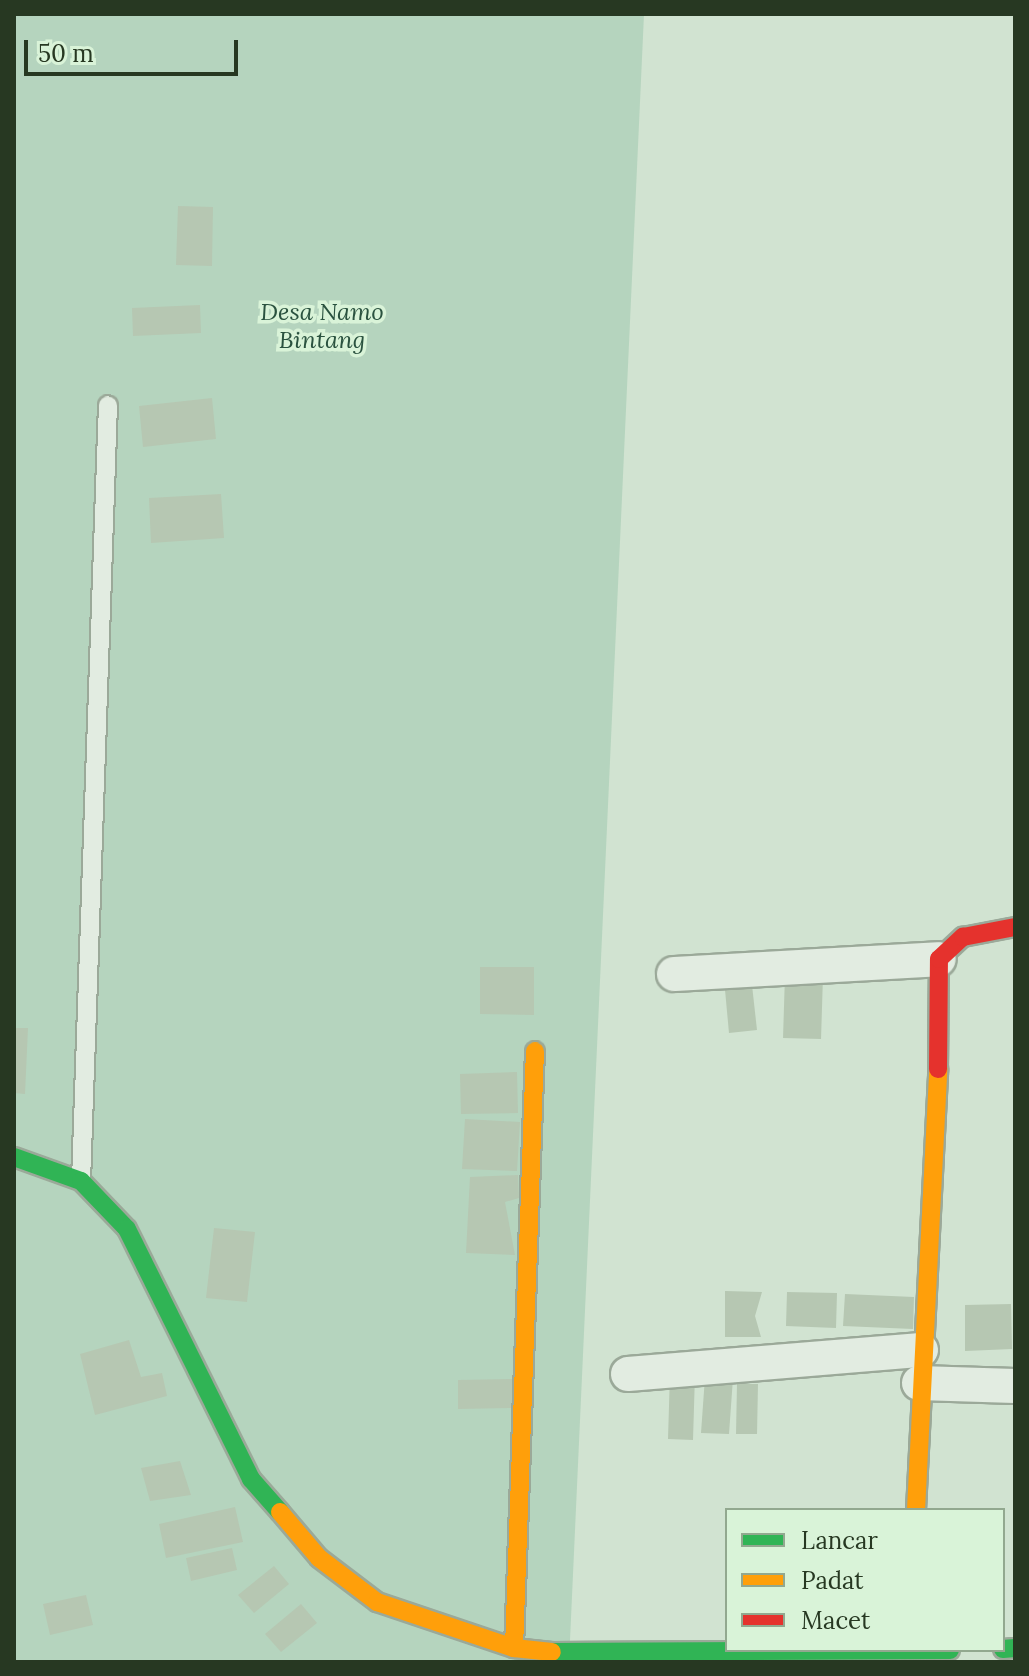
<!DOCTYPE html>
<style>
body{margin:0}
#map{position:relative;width:1029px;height:1676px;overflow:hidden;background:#d1e3d1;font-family:Lora,serif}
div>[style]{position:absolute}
.green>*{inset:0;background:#b5d4be}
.building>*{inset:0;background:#b6c7b2}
.roads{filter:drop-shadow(2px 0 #9ba999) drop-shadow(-2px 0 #9ba999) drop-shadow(0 2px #9ba999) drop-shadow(0 -2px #9ba999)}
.lane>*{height:18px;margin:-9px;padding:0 9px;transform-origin:9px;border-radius:9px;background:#e2ece1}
.street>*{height:34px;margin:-17px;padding:0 17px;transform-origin:17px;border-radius:17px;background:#e2ece1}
.fast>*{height:18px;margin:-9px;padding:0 9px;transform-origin:9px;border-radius:9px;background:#30b455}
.slow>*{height:18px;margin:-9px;padding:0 9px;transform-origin:9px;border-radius:9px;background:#ff9f0a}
.jam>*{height:18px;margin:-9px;padding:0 9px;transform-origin:9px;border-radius:9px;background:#e5322d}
span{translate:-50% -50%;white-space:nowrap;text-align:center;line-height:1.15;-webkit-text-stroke:7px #d9f3d8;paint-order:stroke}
.park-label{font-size:24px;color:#2a523f;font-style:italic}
.frame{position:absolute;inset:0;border:16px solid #273822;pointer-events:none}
.legend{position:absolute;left:725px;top:1508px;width:280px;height:144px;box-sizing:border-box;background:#d9f3d8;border:2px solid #92a88f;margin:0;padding:10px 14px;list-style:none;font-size:24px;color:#273822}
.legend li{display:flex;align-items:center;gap:16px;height:40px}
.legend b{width:40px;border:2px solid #92a88f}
.scale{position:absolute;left:24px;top:40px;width:214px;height:36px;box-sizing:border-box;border:4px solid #273822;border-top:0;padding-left:10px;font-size:24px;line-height:28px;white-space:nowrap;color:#273822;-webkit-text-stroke:6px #d9f3d8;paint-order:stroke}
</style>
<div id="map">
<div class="green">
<div style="clip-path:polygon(14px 14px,644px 14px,569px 1662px,14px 1662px)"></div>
</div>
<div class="building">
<div style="clip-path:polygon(178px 206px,213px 207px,212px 266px,176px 265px)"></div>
<div style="clip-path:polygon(200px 305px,201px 333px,133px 336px,132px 308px)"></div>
<div style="clip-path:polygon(212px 398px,216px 439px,143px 447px,139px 406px)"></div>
<div style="clip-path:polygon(221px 494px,224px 538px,151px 543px,149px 498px)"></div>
<div style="clip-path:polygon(480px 967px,534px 967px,534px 1015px,480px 1014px)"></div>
<div style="clip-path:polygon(785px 974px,823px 975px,821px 1039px,783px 1038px)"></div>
<div style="clip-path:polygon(751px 976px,757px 1030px,729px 1033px,724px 979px)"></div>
<div style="clip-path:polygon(14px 1028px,28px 1028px,25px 1094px,14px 1093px)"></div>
<div style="clip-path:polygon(517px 1072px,518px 1113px,461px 1114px,460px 1074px)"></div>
<div style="clip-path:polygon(465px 1119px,520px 1122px,517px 1171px,462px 1169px)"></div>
<div style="clip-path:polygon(518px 1175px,519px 1198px,505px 1202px,515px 1255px,466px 1253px,470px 1177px)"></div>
<div style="clip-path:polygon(214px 1228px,255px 1232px,247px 1302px,206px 1298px)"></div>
<div style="clip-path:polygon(725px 1291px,762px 1292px,755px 1316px,761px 1337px,725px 1337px)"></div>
<div style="clip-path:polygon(787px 1292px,837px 1293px,836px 1328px,786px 1326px)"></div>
<div style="clip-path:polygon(845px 1294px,914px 1297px,913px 1329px,843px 1326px)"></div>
<div style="clip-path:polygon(1011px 1304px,1012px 1349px,965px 1351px,965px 1305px)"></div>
<div style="clip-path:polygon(129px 1340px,141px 1377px,162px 1373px,167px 1396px,95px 1415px,80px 1354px)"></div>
<div style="clip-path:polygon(670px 1373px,695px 1374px,693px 1440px,668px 1439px)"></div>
<div style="clip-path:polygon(705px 1377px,733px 1378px,729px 1434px,701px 1433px)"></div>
<div style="clip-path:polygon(512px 1379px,512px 1408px,458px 1409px,458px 1380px)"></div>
<div style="clip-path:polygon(737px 1384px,758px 1384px,757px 1434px,736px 1434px)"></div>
<div style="clip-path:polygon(180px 1461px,191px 1495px,150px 1501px,141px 1468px)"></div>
<div style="clip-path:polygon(235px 1507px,243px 1542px,166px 1558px,159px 1524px)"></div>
<div style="clip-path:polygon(232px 1548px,237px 1570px,191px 1581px,186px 1558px)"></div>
<div style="clip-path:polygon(274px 1566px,289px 1584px,254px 1613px,238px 1595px)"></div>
<div style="clip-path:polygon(86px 1595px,93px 1625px,50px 1635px,43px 1604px)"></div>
<div style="clip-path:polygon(301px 1604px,317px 1623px,281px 1652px,265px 1634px)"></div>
</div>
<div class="roads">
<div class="lane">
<div style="left:81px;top:1181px;width:776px;rotate:-88.01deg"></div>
</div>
<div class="street">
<div style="left:674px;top:974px;width:265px;rotate:-3.2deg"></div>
<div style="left:628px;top:1374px;width:294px;rotate:-4.7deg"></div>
<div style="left:919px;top:1383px;width:96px;rotate:1.8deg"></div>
</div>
<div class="fast">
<div style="left:14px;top:1157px;width:71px;rotate:19.7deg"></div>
<div style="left:81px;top:1181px;width:66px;rotate:46.2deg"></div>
<div style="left:127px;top:1229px;width:279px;rotate:63.6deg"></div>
<div style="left:251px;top:1479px;width:44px;rotate:48.7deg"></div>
<div style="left:1003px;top:1649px;width:12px;rotate:-5deg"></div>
<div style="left:552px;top:1652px;width:398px;rotate:-0.3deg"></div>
</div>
<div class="slow">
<div style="left:916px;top:1510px;width:442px;rotate:-87.1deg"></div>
<div style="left:280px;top:1512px;width:60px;rotate:49.7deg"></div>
<div style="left:319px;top:1558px;width:73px;rotate:37.2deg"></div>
<div style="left:377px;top:1602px;width:145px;rotate:18.6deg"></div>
<div style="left:514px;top:1648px;width:38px;rotate:6deg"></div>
<div style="left:514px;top:1648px;width:597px;rotate:-87.99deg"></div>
</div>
<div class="jam">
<div style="left:938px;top:1069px;width:110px;rotate:-89.5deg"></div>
<div style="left:939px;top:959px;width:33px;rotate:-43deg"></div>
<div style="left:963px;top:937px;width:53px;rotate:-10.9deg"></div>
</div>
</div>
<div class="park-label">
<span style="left:322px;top:326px">Desa Namo<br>Bintang</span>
</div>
<div class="frame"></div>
<ul class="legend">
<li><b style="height:10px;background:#30b455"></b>Lancar</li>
<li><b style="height:10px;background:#ff9f0a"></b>Padat</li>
<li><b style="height:10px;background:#e5322d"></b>Macet</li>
</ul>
<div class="scale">50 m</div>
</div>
